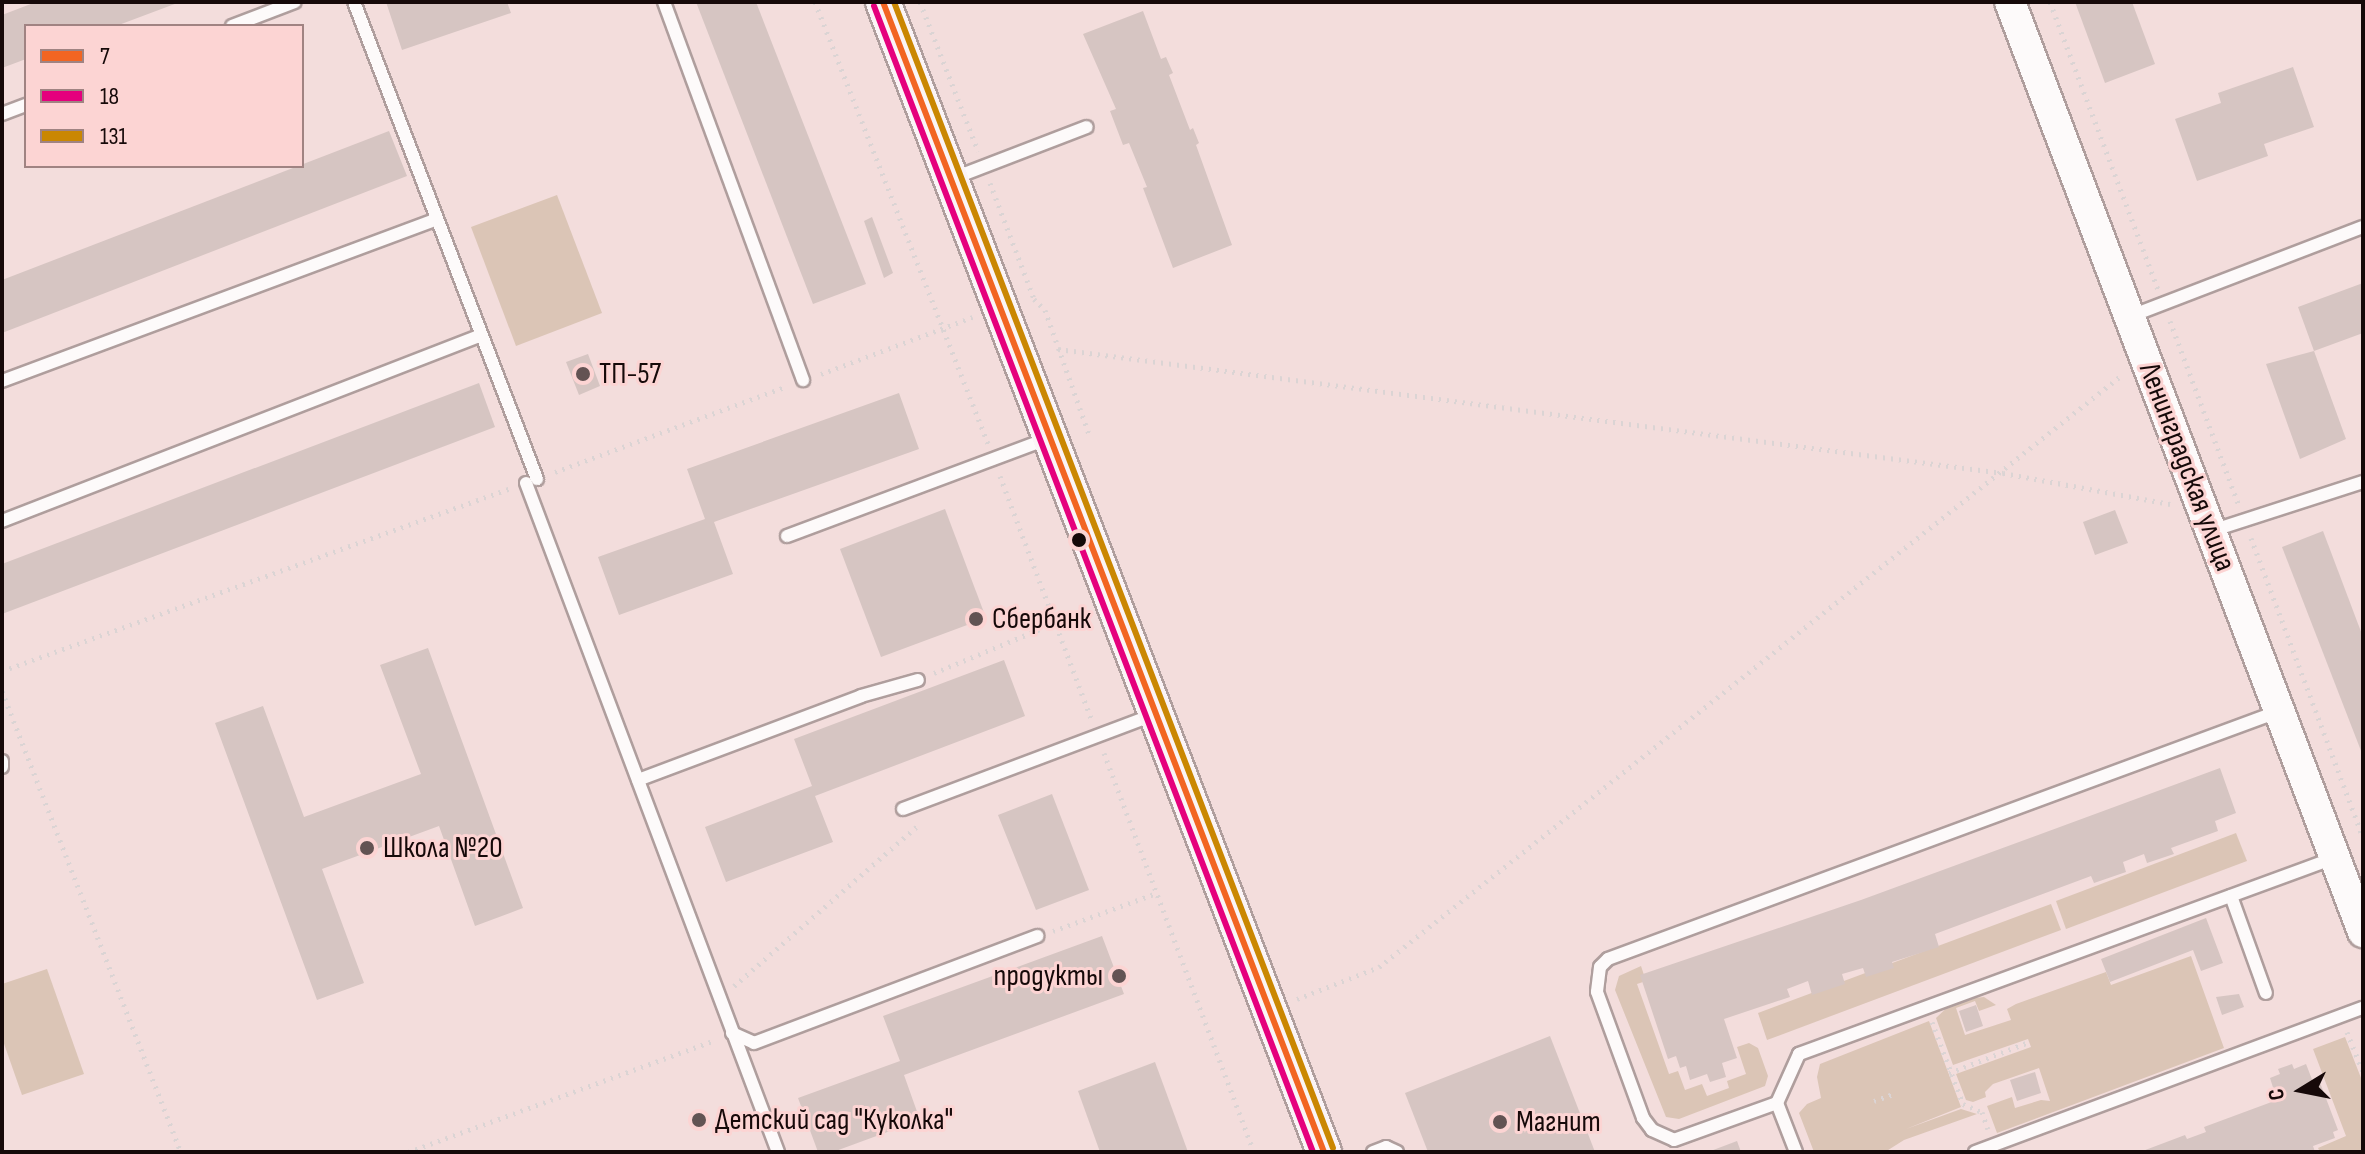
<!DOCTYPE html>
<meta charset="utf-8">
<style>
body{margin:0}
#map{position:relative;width:2365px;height:1154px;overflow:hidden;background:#f3dddc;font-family:"Sofia Sans Condensed",sans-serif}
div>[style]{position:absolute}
.green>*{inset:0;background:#dbc5b6}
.building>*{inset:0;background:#d6c5c2}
.path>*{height:5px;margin-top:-2.5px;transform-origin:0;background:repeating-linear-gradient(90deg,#dbd4d4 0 2px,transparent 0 8px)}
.roads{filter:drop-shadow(2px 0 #af9e9d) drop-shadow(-2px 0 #af9e9d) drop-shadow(0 2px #af9e9d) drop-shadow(0 -2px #af9e9d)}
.service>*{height:12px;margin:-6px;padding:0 6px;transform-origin:6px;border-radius:6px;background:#fdfafa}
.tertiary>*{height:30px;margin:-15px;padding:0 15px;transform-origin:15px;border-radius:15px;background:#fdfafa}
.secondary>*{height:34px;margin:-17px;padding:0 17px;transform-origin:17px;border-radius:17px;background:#fbf4f6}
.bus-1>*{height:6px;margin:-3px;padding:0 3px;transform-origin:3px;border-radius:3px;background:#f26522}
.bus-2>*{height:6px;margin:-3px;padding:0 3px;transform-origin:3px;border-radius:3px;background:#e5007d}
.bus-3>*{height:6px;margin:-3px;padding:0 3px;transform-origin:3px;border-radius:3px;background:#ca8702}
.dots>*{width:22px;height:22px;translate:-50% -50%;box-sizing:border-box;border:4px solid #fcd4d3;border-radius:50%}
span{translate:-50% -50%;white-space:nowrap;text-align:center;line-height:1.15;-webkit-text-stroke:6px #fcd4d3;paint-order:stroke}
.poi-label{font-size:30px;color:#160909}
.left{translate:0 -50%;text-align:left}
.right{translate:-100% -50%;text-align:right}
.street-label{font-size:30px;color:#160909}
.frame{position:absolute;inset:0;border:4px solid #160909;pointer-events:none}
.legend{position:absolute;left:24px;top:24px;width:280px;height:144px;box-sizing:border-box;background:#fcd4d3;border:2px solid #a08382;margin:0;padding:10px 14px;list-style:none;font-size:24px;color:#160909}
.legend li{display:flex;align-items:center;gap:16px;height:40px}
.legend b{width:40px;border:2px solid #a08382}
.north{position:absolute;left:2261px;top:1050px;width:80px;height:80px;-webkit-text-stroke:6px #fcd4d3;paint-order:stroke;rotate:260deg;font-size:22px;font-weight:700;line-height:32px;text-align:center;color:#160909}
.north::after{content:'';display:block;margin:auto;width:28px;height:36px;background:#160909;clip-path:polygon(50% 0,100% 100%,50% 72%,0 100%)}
</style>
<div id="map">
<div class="green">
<div style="clip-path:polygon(557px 195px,602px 313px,516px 346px,471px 227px)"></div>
<div style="clip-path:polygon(2236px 833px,2247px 861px,2066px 929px,2056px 901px)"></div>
<div style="clip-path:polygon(2051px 904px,2061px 930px,1767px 1040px,1758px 1013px)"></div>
<div style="clip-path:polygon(2191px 956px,2224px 1048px,1997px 1133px,1987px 1106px,2012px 1097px,2015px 1108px,2041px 1100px,2050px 1101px,2039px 1068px,1993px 1084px,1985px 1092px,1986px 1097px,1973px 1102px,1966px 1100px,1956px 1074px,2031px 1047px,2028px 1039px,1953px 1065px,1936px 1018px,1955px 1000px,1984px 997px,1996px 1005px,1979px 1011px,1975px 1001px,1956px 1008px,1965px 1035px,2011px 1020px,2007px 1009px,2016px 1004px,2106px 972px,2111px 985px)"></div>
<div style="clip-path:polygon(1641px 966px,1646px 981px,1637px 984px,1669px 1074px,1678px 1071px,1685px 1090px,1702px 1084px,1707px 1096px,1729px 1088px,1727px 1081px,1746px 1074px,1737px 1047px,1749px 1043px,1758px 1048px,1768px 1076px,1765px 1086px,1679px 1119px,1666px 1117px,1615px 990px,1619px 976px)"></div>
<div style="clip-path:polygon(47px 969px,84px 1074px,22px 1095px,2px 1038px,2px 984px)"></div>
<div style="clip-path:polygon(1929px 1021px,1961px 1107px,1906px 1129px,1961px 1109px,1977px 1114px,1904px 1140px,1885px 1152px,1814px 1152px,1799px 1113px,1807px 1104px,1821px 1098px,1817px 1077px,1820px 1064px)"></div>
<div style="clip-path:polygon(2345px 1037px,2363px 1083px,2363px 1152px,2320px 1152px,2318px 1148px,2346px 1136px,2313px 1049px)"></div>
</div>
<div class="building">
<div style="clip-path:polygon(36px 2px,180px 2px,116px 26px,26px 26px,26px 59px,2px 68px,2px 15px)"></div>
<div style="clip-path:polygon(386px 2px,507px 2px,511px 13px,402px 50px)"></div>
<div style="clip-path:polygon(696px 2px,756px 2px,866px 284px,813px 304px)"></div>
<div style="clip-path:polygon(2075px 2px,2132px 2px,2155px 64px,2105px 83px)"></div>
<div style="clip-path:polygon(1143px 11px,1161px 59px,1166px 57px,1173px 73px,1169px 75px,1190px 130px,1193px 128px,1199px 143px,1196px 145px,1232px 245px,1173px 268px,1143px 188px,1147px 187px,1129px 143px,1123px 145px,1110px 111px,1116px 109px,1083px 34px)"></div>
<div style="clip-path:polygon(2293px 67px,2314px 127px,2264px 144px,2268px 156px,2197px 181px,2175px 119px,2221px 103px,2218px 93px)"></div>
<div style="clip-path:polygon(389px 131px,407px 176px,2px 333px,2px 280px)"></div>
<div style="clip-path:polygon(872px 217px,893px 273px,884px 278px,864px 221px)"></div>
<div style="clip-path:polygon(2363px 283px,2363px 333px,2314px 351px,2298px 307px)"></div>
<div style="clip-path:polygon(2314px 351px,2346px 439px,2300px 459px,2266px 364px)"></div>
<div style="clip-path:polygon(588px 354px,600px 386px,579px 395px,566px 362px)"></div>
<div style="clip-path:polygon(479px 383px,495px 427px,2px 614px,2px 564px)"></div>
<div style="clip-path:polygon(899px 393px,919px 449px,714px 522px,733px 574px,619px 615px,598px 557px,705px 519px,687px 469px)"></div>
<div style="clip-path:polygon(945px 509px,986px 618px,881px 657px,840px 549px)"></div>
<div style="clip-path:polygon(2115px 510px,2128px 543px,2095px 555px,2083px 522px)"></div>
<div style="clip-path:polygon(2323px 531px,2363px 637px,2363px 756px,2282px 547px)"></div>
<div style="clip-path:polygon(428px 648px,523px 908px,475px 926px,439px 826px,322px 869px,364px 983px,317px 1000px,215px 723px,263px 706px,304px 817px,421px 774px,380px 665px)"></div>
<div style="clip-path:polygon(1004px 660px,1025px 716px,815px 796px,833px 842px,726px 882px,705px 827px,812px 786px,794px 739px)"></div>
<div style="clip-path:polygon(2220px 768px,2236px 813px,2215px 821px,2218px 831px,2171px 848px,2174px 854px,2147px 863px,2144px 854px,2123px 862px,2126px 872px,2094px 883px,2091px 876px,1935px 934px,1939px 947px,1892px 962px,1894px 968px,1866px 977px,1863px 968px,1842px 974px,1845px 984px,1812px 995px,1808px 981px,1787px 989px,1790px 997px,1724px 1019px,1737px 1058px,1722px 1063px,1726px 1077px,1710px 1082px,1707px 1074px,1690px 1080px,1686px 1066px,1680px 1068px,1676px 1056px,1668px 1059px,1640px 975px,1861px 900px)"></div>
<div style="clip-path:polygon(1052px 794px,1089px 890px,1036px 910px,998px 815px)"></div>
<div style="clip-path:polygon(2206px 918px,2223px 963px,2201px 971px,2193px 950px,2110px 982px,2101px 959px)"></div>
<div style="clip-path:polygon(1102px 936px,1124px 994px,904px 1075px,920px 1120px,833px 1152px,818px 1152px,798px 1098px,900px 1061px,883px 1016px)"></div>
<div style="clip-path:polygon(2239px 994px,2244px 1007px,2222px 1015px,2216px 997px)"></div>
<div style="clip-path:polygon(1976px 1005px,1983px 1026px,1966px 1032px,1959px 1011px)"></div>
<div style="clip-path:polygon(1550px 1036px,1595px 1152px,1428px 1152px,1405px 1093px)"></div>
<div style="clip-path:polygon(1155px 1062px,1188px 1152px,1100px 1152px,1078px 1091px)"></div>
<div style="clip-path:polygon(2292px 1064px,2294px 1069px,2306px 1064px,2313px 1082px,2319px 1080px,2338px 1130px,2333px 1132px,2335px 1138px,2313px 1146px,2315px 1152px,2140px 1152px,2185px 1135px,2187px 1139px,2206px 1132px,2204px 1127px,2277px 1100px,2270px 1078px,2280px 1074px,2278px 1069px)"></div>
<div style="clip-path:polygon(2035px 1072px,2041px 1093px,2017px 1101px,2010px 1080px)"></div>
<div style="clip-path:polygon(1737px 1141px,1741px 1152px,1708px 1152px)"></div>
</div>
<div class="path">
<div style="left:815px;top:2px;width:475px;rotate:68.6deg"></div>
<div style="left:920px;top:2px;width:160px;rotate:68.7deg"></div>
<div style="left:2050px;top:2px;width:307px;rotate:69.4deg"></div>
<div style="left:990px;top:183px;width:124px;rotate:69.2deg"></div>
<div style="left:1034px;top:299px;width:16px;rotate:45deg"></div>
<div style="left:1045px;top:310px;width:132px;rotate:70.5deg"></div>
<div style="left:2170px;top:321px;width:197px;rotate:69.5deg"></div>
<div style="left:1058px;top:349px;width:953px;rotate:7.48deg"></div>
<div style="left:2003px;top:473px;width:170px;rotate:10.5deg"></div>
<div style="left:821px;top:374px;width:162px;rotate:-20.6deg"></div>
<div style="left:555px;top:472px;width:245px;rotate:-20.3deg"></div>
<div style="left:1000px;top:476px;width:262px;rotate:69.4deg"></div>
<div style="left:2251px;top:538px;width:319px;rotate:69.5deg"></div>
<div style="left:2px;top:671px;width:541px;rotate:-19.77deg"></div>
<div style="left:934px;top:673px;width:131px;rotate:-22.5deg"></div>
<div style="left:2px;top:691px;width:495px;rotate:68.8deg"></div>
<div style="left:1104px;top:753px;width:426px;rotate:69.4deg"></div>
<div style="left:1053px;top:931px;width:111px;rotate:-20.1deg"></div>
<div style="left:734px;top:986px;width:247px;rotate:-41.1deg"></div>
<div style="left:1297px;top:999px;width:88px;rotate:-21.3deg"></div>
<div style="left:1379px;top:967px;width:950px;rotate:-38.55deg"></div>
<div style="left:1932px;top:1022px;width:88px;rotate:69.3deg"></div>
<div style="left:1963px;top:1104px;width:21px;rotate:23deg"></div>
<div style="left:1982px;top:1112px;width:18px;rotate:71deg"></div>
<div style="left:2347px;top:1032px;width:43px;rotate:68.2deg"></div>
<div style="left:1949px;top:1073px;width:86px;rotate:-21.2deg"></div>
<div style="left:1874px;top:1101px;width:20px;rotate:-20deg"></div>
<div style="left:408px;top:1152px;width:327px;rotate:-20deg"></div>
</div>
<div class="roads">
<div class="service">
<div style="left:354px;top:2px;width:511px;rotate:69.01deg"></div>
<div style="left:664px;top:2px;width:403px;rotate:69.8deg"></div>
<div style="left:232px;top:26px;width:67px;rotate:-20.9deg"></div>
<div style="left:2px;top:114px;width:26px;rotate:-21deg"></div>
<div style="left:954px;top:178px;width:142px;rotate:-21deg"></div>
<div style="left:2131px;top:316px;width:248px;rotate:-21deg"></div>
<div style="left:2px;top:381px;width:462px;rotate:-20.4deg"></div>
<div style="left:526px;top:483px;width:715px;rotate:69.36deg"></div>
<div style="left:2px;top:521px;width:512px;rotate:-21.2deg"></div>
<div style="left:2211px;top:531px;width:160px;rotate:-17.9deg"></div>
<div style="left:787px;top:536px;width:278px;rotate:-20.5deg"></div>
<div style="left:2277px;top:712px;width:713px;rotate:159.74deg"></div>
<div style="left:1608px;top:959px;width:11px;rotate:135deg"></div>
<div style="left:1600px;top:967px;width:25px;rotate:97deg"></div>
<div style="left:1597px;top:992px;width:134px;rotate:69.9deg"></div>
<div style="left:1643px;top:1118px;width:15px;rotate:53deg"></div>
<div style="left:1652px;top:1130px;width:24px;rotate:24deg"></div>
<div style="left:1674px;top:1140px;width:109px;rotate:-19.8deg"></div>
<div style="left:1777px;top:1103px;width:54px;rotate:-65.8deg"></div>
<div style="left:1799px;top:1054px;width:570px;rotate:-20.12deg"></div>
<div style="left:2px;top:761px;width:6px;rotate:90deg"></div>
<div style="left:638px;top:780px;width:238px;rotate:-20.6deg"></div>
<div style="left:861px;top:696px;width:59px;rotate:-15.7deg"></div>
<div style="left:903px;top:809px;width:267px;rotate:-20.6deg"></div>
<div style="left:2231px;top:896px;width:103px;rotate:70.2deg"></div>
<div style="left:732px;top:1033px;width:24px;rotate:24deg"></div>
<div style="left:754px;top:1043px;width:303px;rotate:-20.7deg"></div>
<div style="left:1777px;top:1103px;width:53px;rotate:68.8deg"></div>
<div style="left:1373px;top:1152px;width:14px;rotate:-21deg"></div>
<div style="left:1386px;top:1147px;width:12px;rotate:24deg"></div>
<div style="left:1975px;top:1152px;width:414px;rotate:-20.4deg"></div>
</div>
<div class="tertiary">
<div style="left:2010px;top:2px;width:995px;rotate:69.21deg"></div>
</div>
<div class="secondary">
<div style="left:883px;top:2px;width:1232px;rotate:69.02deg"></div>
</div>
</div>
<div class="bus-1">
<div style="left:883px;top:2px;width:1232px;rotate:69.02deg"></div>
</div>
<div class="bus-2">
<div style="left:874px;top:6px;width:1227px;rotate:69.04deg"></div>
</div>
<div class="bus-3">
<div style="left:894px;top:2px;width:1227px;rotate:69.04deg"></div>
</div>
<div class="dots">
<div style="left:583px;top:374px;background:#635353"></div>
<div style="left:1079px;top:540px;background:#160909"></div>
<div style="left:976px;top:619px;background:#635353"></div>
<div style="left:367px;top:848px;background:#635353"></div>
<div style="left:1119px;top:976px;background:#635353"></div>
<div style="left:699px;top:1120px;background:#635353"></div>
<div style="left:1500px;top:1122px;background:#635353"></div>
</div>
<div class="poi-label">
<span class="left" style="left:599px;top:374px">ТП-57</span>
<span class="left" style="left:992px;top:619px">Сбербанк</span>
<span class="left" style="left:383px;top:848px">Школа №20</span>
<span class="right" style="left:1103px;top:976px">продукты</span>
<span class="left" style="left:715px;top:1120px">Детский сад "Куколка"</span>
<span class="left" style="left:1516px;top:1122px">Магнит</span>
</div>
<div class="street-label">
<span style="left:2187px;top:467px;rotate:69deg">Ленинградская улица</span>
</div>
<div class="frame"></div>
<ul class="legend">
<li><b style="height:10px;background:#f26522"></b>7</li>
<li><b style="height:10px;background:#e5007d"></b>18</li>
<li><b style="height:10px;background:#ca8702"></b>131</li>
</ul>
<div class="north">С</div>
</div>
